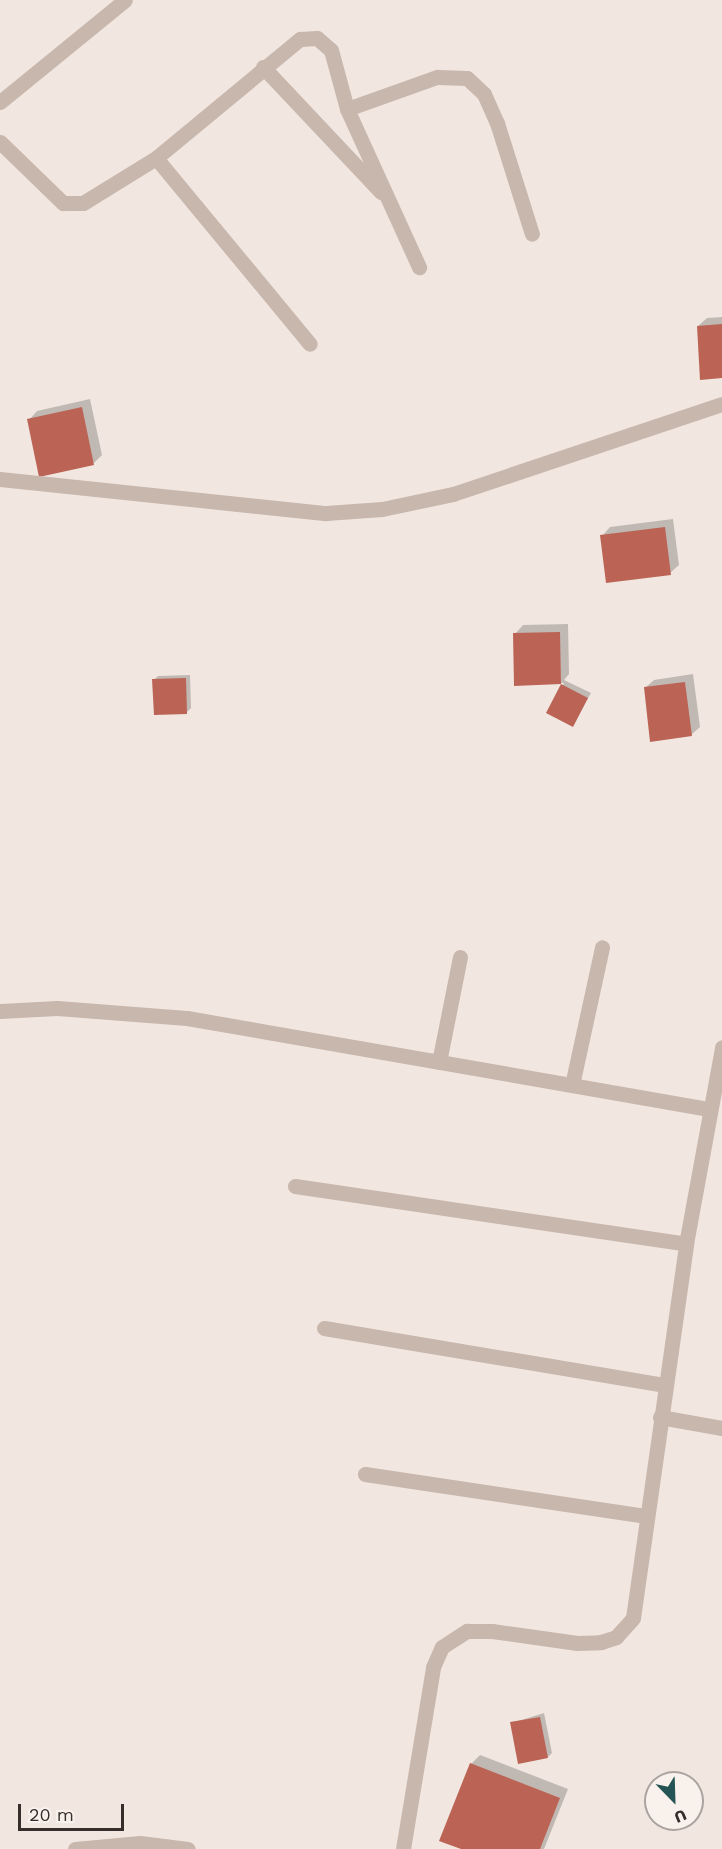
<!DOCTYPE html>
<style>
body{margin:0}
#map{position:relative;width:722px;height:1849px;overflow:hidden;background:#f1e7e0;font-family:"Work Sans",sans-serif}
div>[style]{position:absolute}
.shadow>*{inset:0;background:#0003}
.building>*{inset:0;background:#bb6354}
.minor>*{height:15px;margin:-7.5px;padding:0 7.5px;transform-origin:7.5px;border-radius:7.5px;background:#c8b7ad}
span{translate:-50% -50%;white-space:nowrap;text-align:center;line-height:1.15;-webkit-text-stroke:6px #f9f2ec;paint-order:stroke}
.north{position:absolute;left:644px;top:1771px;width:60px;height:60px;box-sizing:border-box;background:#f9f2ec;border:2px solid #aba39f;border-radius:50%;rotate:157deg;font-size:16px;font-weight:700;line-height:24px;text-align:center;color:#372d2b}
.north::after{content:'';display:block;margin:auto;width:21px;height:27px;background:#245554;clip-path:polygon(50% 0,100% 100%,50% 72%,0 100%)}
.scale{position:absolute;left:18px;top:1804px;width:106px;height:27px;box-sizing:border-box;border:3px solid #372d2b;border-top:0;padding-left:8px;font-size:18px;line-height:21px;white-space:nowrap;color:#372d2b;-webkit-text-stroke:4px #f9f2ec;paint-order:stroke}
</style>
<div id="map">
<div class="shadow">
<div style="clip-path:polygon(722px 317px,722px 377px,698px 326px,707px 318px)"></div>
<div style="clip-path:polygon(90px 399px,102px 455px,94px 463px,29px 420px,37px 411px)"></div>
<div style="clip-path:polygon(673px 519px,679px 565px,670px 573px,602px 536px,610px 527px)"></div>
<div style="clip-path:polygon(568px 624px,569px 674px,564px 680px,591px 693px,573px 725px,548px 712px,564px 683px,516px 684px,515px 634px,523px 625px)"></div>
<div style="clip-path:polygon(693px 674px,700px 727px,691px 735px,645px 688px,654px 680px)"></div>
<div style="clip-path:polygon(190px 675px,191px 708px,187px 712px,154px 680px,158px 676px)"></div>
<div style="clip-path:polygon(544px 1713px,552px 1753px,548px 1757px,512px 1723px)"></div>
<div style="clip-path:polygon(480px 1755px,568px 1789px,544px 1849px,465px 1849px,471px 1764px)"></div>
</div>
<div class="building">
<div style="clip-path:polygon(722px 324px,722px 378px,700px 380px,697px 326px)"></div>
<div style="clip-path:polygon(82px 407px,94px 465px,39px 477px,27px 419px)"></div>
<div style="clip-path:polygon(665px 527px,671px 575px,606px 583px,600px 535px)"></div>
<div style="clip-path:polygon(560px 632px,561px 684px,514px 686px,513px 633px)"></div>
<div style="clip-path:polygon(186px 678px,187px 714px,154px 715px,152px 679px)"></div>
<div style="clip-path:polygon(685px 682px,692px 736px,650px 742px,644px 687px)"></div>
<div style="clip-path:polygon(561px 684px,588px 698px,573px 727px,546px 713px)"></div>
<div style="clip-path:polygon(540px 1717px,548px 1758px,518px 1764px,510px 1722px)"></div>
<div style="clip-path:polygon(470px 1763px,560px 1798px,540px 1849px,461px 1849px,439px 1841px)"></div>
</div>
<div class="minor">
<div style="left:263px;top:67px;width:172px;rotate:46.7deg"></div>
<div style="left:0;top:102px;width:161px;rotate:-39.2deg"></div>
<div style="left:347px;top:109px;width:96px;rotate:-19.6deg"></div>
<div style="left:437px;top:77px;width:30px;rotate:2deg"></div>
<div style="left:467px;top:78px;width:23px;rotate:43deg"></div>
<div style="left:484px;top:94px;width:32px;rotate:66deg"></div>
<div style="left:497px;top:123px;width:116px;rotate:72.5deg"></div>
<div style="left:0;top:142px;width:88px;rotate:44.1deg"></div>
<div style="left:63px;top:203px;width:20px"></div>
<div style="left:83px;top:203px;width:86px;rotate:-31.7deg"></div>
<div style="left:156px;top:158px;width:187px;rotate:-39.6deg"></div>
<div style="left:300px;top:39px;width:17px;rotate:-3deg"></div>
<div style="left:317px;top:38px;width:18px;rotate:41deg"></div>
<div style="left:331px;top:50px;width:61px;rotate:74.8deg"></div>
<div style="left:347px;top:109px;width:174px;rotate:65.5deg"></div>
<div style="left:156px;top:158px;width:241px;rotate:50.4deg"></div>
<div style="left:0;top:479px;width:328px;rotate:6deg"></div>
<div style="left:326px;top:513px;width:56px;rotate:-4.1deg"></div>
<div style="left:382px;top:509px;width:73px;rotate:-11.9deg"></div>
<div style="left:453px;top:494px;width:284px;rotate:-18.5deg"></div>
<div style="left:0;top:1011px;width:57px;rotate:-3deg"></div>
<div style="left:57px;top:1008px;width:130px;rotate:4.4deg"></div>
<div style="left:187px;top:1018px;width:530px;rotate:9.89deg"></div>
<div style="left:439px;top:1062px;width:107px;rotate:-78.7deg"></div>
<div style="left:572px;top:1085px;width:141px;rotate:-77.7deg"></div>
<div style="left:295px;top:1186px;width:395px;rotate:8.4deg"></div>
<div style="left:324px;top:1328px;width:346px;rotate:9.5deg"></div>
<div style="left:660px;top:1417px;width:63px;rotate:10.1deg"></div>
<div style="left:365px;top:1474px;width:285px;rotate:8.5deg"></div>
<div style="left:75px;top:1849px;width:65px;rotate:-5.3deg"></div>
<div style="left:140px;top:1843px;width:48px;rotate:7.1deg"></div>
<div style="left:403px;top:1849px;width:184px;rotate:-80.6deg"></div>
<div style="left:433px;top:1667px;width:22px;rotate:-66deg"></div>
<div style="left:442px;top:1647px;width:30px;rotate:-33deg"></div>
<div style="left:467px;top:1631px;width:25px"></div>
<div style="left:492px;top:1631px;width:86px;rotate:8deg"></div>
<div style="left:577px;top:1643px;width:24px;rotate:-2deg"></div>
<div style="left:601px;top:1642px;width:16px;rotate:-18deg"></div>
<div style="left:616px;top:1637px;width:25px;rotate:-48deg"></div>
<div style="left:633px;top:1618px;width:378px;rotate:-81.9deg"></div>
<div style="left:686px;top:1244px;width:200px;rotate:-79.6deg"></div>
</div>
<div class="north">U</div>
<div class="scale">20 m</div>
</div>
